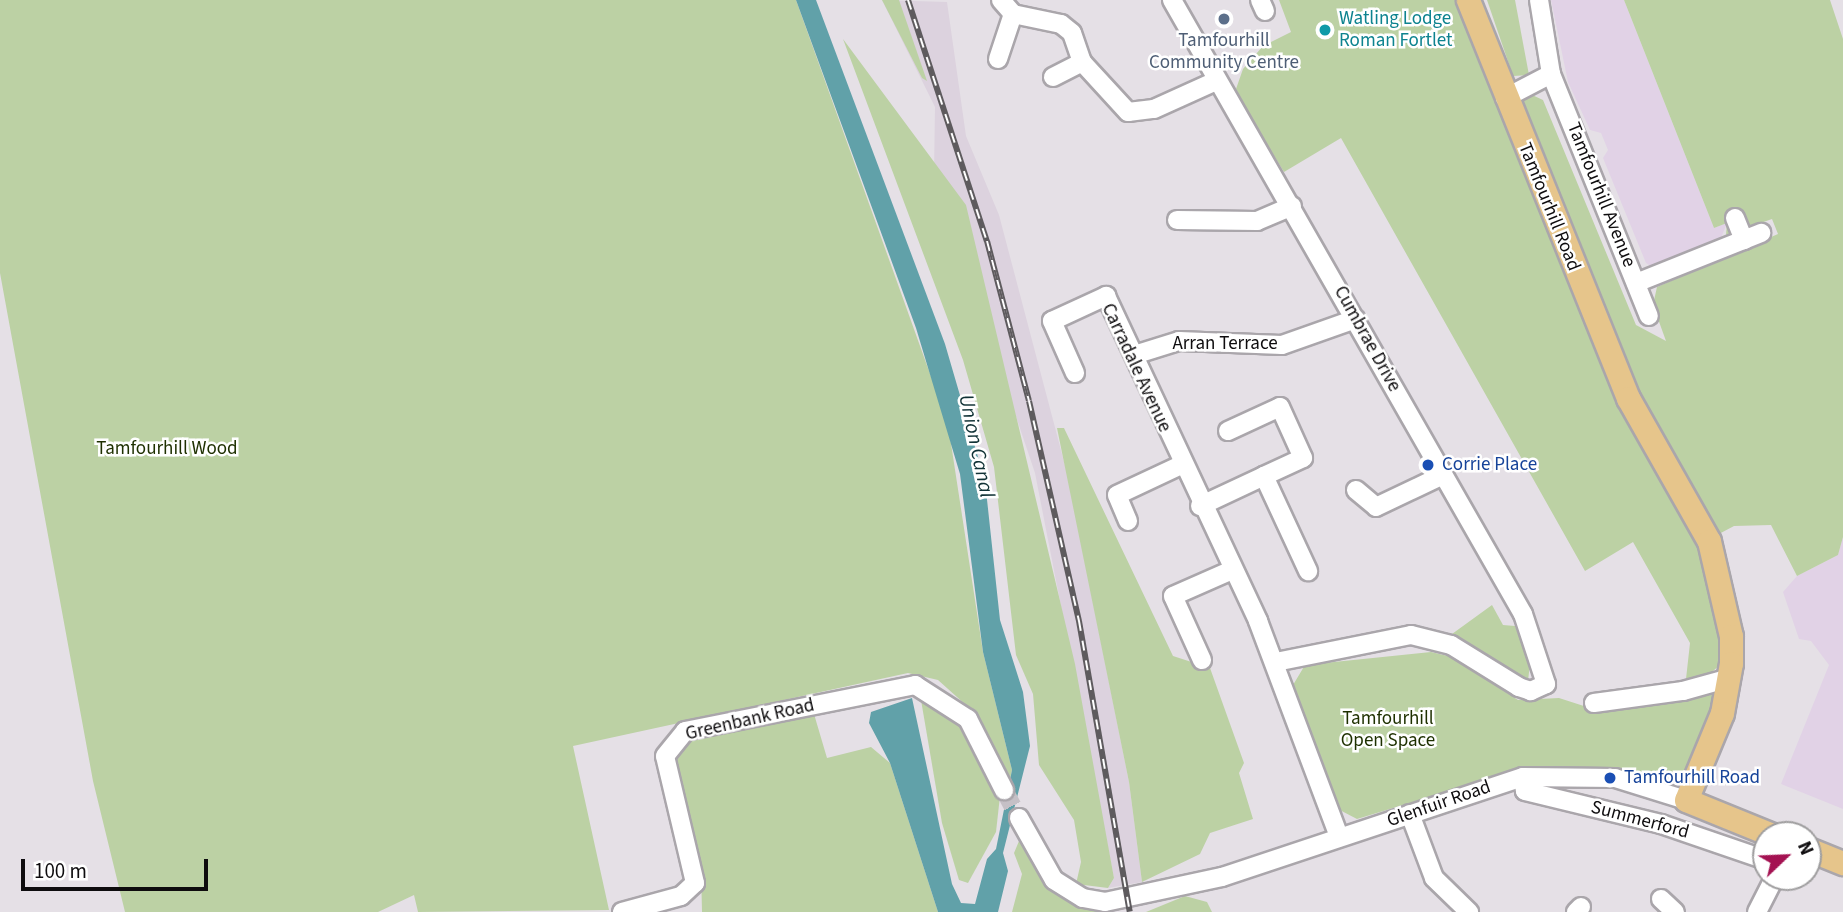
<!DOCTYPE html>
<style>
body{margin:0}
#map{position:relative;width:1843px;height:912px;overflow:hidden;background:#e5e0e6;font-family:"Source Sans 3",sans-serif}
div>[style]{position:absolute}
.built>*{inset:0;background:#dcd2de}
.industrial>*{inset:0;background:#e1d2e6}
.green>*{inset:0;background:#bcd1a4}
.water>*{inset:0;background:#61a1a9}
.minor-tunnel>*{height:18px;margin-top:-9px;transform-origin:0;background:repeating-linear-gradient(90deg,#c5c0c6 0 18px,transparent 0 27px)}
.roads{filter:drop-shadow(2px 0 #aaa6ab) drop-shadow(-2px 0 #aaa6ab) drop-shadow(0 2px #aaa6ab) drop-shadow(0 -2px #aaa6ab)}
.minor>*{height:18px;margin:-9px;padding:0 9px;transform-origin:9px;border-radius:9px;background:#fff}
.major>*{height:23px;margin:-11.5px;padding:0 11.5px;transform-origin:11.5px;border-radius:11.5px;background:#e6c58b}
.rail>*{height:6px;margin-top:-3px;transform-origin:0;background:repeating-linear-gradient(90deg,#fff 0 10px,#5e5b5e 0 20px);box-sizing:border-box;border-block:2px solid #5e5b5e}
.dots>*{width:19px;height:19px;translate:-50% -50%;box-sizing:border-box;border:4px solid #fff;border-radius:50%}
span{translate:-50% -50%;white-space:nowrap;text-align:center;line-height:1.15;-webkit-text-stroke:5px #fff;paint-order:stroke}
.culture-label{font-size:19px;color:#0d838f}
.left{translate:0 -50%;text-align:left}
.service-label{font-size:19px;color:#4e5e75}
.street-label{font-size:19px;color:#0e0c0e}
.park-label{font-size:19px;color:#1e3000}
.transit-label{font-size:19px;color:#164399}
.water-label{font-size:21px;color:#113236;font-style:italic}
.north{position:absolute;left:1752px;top:821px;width:70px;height:70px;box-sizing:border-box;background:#fff;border:2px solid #9f9e9f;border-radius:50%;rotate:67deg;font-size:19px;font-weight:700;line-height:28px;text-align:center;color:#0e0c0e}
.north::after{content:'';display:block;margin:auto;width:24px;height:32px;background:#a41252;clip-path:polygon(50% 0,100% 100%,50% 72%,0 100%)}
.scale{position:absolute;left:21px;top:859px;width:187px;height:32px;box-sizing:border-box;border:4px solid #0e0c0e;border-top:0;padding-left:9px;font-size:21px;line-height:24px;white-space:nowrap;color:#0e0c0e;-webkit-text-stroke:5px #fff;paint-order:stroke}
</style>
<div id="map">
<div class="built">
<div style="clip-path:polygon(882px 0,947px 2px,966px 136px,999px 215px,1067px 473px,1129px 782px,1142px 882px,1108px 888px,1114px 878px,1035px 473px,934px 173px,935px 107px)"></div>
</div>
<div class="industrial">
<div style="clip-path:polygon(1551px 0,1624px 0,1714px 228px,1727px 223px,1719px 243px,1654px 268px,1646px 263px,1603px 158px,1608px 150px,1601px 133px,1590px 130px,1568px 82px)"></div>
<div style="clip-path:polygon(1843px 537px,1843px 809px,1781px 784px,1829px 665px,1811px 641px,1799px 639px,1783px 592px,1797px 576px,1838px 555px)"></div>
</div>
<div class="green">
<div style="clip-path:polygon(0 0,796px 0,948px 424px,983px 652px,1012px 770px,1009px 784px,967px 706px,938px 680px,908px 673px,573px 746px,609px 910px,418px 912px,414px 895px,378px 912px,125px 912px,93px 781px,0 273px)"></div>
<div style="clip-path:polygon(882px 0,899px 0,927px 81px,922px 78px)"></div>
<div style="clip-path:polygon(1279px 0,1456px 0,1626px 422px,1695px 533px,1720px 606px,1721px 664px,1704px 679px,1685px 688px,1690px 643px,1633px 542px,1585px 571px,1341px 138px,1284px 172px,1247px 112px,1236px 89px,1243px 69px,1263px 46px,1291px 32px)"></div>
<div style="clip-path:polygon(1487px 0,1515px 0,1529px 75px,1513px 76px)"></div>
<div style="clip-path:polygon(1624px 0,1830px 0,1843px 39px,1843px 537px,1838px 555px,1797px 576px,1771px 525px,1734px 526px,1717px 535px,1632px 392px,1518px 100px,1530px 94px,1543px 100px,1636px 325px,1666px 341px,1653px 305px,1657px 287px,1778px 234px,1772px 219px,1726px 235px,1727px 223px,1714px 228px)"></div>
<div style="clip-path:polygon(843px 39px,966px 205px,1075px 664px,1114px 878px,1108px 888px,1076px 884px,1081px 862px,1074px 820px,1039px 765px,1033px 694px,1016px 655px,994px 467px,963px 360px)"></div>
<div style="clip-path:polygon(1057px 428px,1064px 428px,1173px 656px,1210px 668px,1244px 763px,1239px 773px,1253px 819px,1210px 833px,1200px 854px,1142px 882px,1129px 782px)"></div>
<div style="clip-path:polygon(1492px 605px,1503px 625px,1515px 626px,1530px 664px,1528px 681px,1467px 650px,1452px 634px)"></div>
<div style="clip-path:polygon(1431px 652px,1452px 657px,1518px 700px,1559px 698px,1590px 708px,1714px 688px,1712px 704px,1683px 774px,1660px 785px,1584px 768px,1508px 773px,1357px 819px,1334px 807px,1293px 685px,1305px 665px)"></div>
<div style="clip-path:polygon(921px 700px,958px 719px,1000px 796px,996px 832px,968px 883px,959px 880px,942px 823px)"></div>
<div style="clip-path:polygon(814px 714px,827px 758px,871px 747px,890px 763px,938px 912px,702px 912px,701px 869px,674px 753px,687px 738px)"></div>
<div style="clip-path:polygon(1019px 841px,1062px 898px,1099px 912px,1012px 912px,1022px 874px,1014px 853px)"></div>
<div style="clip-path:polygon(1185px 896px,1207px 902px,1212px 912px,1146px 912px)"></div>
</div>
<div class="water">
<div style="clip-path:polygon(796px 0,816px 0,945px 344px,985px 481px,1000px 620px,1023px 692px,1030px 746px,1003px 853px,1008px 871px,998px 912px,938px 912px,890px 763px,869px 723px,871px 712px,912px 698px,952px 884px,961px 903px,975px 904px,987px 859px,996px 849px,1012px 770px,983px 652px,960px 474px,916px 328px)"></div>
</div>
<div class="minor-tunnel">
<div style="left:1004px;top:790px;width:32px;rotate:62deg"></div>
</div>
<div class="roads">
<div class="minor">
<div style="left:1001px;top:0;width:18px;rotate:49deg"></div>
<div style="left:1013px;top:14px;width:49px;rotate:11.8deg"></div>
<div style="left:1061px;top:24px;width:14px;rotate:39deg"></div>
<div style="left:1072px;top:33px;width:31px;rotate:71deg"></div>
<div style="left:1082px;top:62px;width:68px;rotate:47.4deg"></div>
<div style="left:1128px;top:112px;width:26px;rotate:-7deg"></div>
<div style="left:1154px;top:109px;width:68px;rotate:-24.3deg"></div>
<div style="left:1172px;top:0;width:707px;rotate:60.25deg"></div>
<div style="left:1523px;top:614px;width:74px;rotate:71.8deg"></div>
<div style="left:1546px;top:684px;width:17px;rotate:155deg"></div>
<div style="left:1531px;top:691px;width:13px;rotate:-162deg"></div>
<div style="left:1519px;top:687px;width:80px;rotate:-148.3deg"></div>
<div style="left:1451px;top:645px;width:41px;rotate:-166deg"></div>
<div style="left:1411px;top:635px;width:138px;rotate:168.7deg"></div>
<div style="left:1260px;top:0;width:12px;rotate:66deg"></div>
<div style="left:1539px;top:0;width:75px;rotate:80.8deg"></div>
<div style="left:1551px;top:74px;width:261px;rotate:68deg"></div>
<div style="left:998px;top:59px;width:47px;rotate:-71.6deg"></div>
<div style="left:1053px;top:77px;width:33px;rotate:-27deg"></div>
<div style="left:1505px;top:98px;width:52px;rotate:-27.6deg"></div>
<div style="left:1735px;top:218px;width:24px;rotate:68deg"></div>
<div style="left:1177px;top:220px;width:80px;rotate:0.7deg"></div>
<div style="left:1257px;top:221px;width:38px;rotate:-23deg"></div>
<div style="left:1636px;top:283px;width:135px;rotate:-21.8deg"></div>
<div style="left:1134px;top:355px;width:47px;rotate:-17.3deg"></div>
<div style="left:1179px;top:341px;width:103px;rotate:2.2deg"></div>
<div style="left:1282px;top:345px;width:78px;rotate:-19.4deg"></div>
<div style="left:1075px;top:373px;width:57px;rotate:-113.9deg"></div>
<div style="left:1052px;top:321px;width:60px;rotate:-24.8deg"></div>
<div style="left:1106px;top:296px;width:359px;rotate:64.9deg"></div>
<div style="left:1258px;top:621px;width:231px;rotate:69.4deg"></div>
<div style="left:1228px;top:431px;width:57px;rotate:-24.8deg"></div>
<div style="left:1280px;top:407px;width:56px;rotate:65.7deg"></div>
<div style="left:1303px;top:458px;width:43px;rotate:155.2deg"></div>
<div style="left:1356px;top:490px;width:26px;rotate:40deg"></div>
<div style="left:1376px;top:507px;width:74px;rotate:-25.5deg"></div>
<div style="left:1200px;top:506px;width:71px;rotate:-25.1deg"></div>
<div style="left:1264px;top:476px;width:105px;rotate:65.1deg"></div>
<div style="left:1128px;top:521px;width:28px;rotate:-113deg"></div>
<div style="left:1117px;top:495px;width:71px;rotate:-25.1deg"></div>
<div style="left:1202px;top:660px;width:70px;rotate:-114.4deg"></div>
<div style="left:1173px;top:596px;width:64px;rotate:-23.8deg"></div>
<div style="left:1594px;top:703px;width:90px;rotate:-7.7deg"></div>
<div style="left:1683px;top:691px;width:49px;rotate:-15.5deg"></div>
<div style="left:1523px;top:777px;width:14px;rotate:82deg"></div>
<div style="left:1525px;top:791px;width:140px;rotate:13.6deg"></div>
<div style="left:1661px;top:824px;width:111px;rotate:18.9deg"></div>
<div style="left:1410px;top:814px;width:68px;rotate:69.4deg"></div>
<div style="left:1434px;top:878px;width:49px;rotate:44.2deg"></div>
<div style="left:1019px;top:818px;width:71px;rotate:60.6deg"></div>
<div style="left:1054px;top:880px;width:34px;rotate:32deg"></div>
<div style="left:1083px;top:898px;width:22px;rotate:10deg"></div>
<div style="left:1105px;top:902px;width:120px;rotate:-12.1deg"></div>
<div style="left:1222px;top:877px;width:317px;rotate:-18.4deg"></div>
<div style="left:1523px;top:777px;width:92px;rotate:0.6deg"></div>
<div style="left:1615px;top:778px;width:74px;rotate:17.2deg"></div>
<div style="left:1661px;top:899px;width:19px;rotate:43deg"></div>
<div style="left:622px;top:912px;width:61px;rotate:-15.2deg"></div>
<div style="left:681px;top:896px;width:19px;rotate:-43deg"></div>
<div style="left:695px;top:883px;width:130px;rotate:-103.3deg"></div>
<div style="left:665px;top:756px;width:32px;rotate:-51deg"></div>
<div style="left:685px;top:731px;width:235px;rotate:-11.3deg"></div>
<div style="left:915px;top:685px;width:63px;rotate:32.7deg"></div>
<div style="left:968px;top:719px;width:80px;rotate:63.1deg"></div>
<div style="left:1576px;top:912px;width:7px;rotate:-45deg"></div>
<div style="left:1757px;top:912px;width:39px;rotate:-63deg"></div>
</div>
<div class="major">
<div style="left:1468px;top:0;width:429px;rotate:68.1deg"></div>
<div style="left:1628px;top:398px;width:164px;rotate:60.5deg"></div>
<div style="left:1709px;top:541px;width:98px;rotate:77deg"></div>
<div style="left:1731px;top:636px;width:27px;rotate:90deg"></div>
<div style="left:1731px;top:663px;width:51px;rotate:100.2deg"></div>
<div style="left:1722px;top:713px;width:94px;rotate:112.5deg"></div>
<div style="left:1686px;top:800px;width:93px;rotate:22.1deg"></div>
<div style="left:1808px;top:849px;width:38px;rotate:22deg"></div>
</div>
</div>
<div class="rail">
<div style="left:908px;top:0;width:254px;rotate:71.9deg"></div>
<div style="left:987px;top:241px;width:165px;rotate:75.3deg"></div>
<div style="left:1029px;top:401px;width:226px;rotate:77.2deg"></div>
<div style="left:1079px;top:621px;width:295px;rotate:80.1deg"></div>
</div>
<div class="dots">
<div style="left:1224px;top:19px;background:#5c6f8a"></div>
<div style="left:1325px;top:30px;background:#0f9aa8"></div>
<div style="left:1428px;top:465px;background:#1a4fb4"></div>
<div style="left:1610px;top:778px;background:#1a4fb4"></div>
</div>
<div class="culture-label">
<span class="left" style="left:1339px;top:30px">Watling Lodge<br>Roman Fortlet</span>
</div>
<div class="service-label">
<span style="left:1224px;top:52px">Tamfourhill<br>Community Centre</span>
</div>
<div class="street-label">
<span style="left:1601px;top:195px;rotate:68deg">Tamfourhill Avenue</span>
<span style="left:1549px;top:207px;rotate:68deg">Tamfourhill Road</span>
<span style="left:1367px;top:339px;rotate:61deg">Cumbrae Drive</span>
<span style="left:1225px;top:344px">Arran Terrace</span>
<span style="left:1136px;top:368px;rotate:65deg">Carradale Avenue</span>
<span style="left:750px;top:720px;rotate:-13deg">Greenbank Road</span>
<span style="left:1439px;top:804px;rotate:-19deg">Glenfuir Road</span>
<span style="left:1640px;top:820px;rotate:15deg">Summerford</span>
</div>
<div class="park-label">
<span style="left:167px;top:449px">Tamfourhill Wood</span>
<span style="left:1388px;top:730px">Tamfourhill<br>Open Space</span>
</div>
<div class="transit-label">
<span class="left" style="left:1442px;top:465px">Corrie Place</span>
<span class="left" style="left:1624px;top:778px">Tamfourhill Road</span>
</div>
<div class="water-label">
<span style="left:977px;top:446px;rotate:78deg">Union Canal</span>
</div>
<div class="north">N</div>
<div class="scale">100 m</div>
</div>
